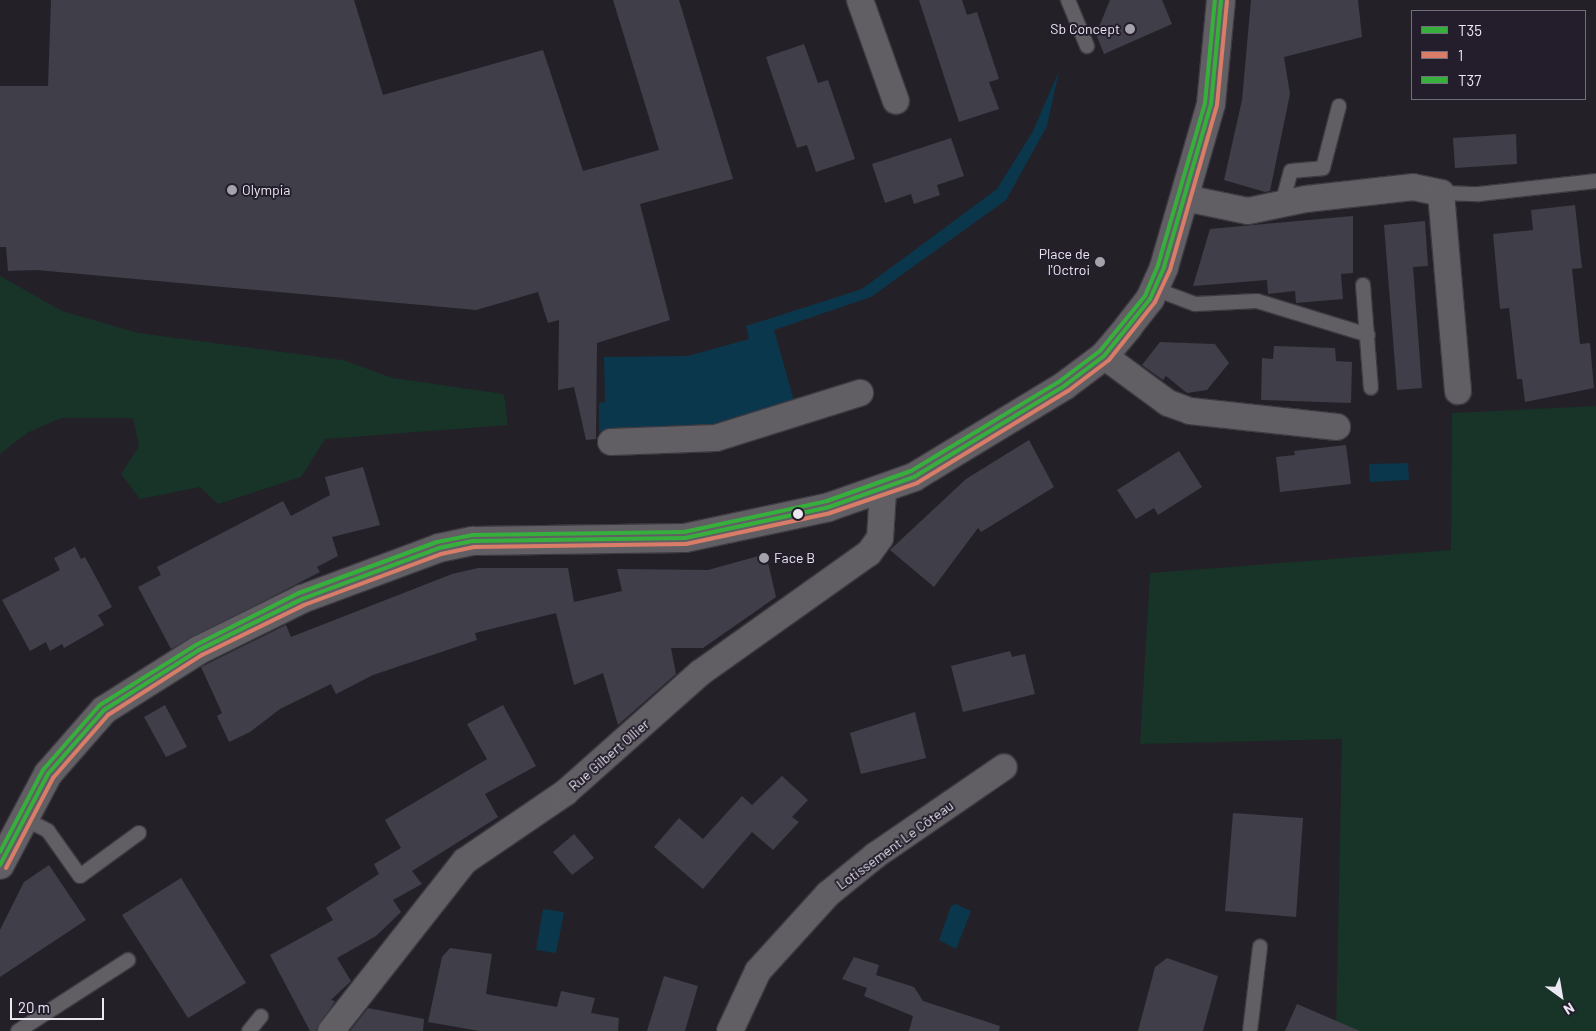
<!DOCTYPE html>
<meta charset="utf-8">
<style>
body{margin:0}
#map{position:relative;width:1596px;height:1031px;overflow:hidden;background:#242028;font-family:Barlow,sans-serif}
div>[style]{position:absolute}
.green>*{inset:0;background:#183327}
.water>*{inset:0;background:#0a374c}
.building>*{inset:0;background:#3f3e49}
.roads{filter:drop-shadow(1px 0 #3d3a42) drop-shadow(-1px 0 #3d3a42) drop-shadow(0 1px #3d3a42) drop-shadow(0 -1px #3d3a42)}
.service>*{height:14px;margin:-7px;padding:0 7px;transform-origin:7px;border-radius:7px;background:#615f64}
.minor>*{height:26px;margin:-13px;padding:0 13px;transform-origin:13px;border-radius:13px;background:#615f64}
.secondary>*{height:28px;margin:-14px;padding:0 14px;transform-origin:14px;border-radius:14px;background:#615f64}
.bus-1>*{height:4px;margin:-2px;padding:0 2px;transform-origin:2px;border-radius:2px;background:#36af3d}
.bus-2>*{height:4px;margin:-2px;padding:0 2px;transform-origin:2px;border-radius:2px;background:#d97c68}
.bus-3>*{height:4px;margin:-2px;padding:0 2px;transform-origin:2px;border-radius:2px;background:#36af3d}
.dots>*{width:14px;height:14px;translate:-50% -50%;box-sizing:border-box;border:2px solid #231d2c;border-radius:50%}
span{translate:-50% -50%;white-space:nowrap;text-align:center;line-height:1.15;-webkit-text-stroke:4px #231d2c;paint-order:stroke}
.poi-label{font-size:14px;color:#ece8f2}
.right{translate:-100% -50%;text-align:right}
.left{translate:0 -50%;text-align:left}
.street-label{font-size:14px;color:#ece8f2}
.legend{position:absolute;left:1411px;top:10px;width:175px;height:90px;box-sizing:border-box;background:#231d2c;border:1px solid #736e7b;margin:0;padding:6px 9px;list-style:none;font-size:15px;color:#ece8f2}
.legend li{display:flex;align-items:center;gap:10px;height:25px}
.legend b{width:25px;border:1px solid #736e7b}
.north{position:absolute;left:1536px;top:971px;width:50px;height:50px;-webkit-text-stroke:4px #231d2c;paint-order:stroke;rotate:148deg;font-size:14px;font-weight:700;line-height:20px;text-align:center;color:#ece8f2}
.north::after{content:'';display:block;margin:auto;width:18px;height:22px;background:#ece8f2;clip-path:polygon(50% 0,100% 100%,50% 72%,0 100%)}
.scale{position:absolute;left:10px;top:998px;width:94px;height:22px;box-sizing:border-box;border:2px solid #ece8f2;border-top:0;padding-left:6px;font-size:15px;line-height:18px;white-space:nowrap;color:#ece8f2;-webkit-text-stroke:4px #231d2c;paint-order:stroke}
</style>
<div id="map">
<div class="green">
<div style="clip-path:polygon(0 276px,62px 311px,138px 333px,343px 360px,393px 378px,504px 394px,508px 425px,325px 439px,301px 477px,218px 504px,200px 487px,140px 499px,121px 474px,139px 446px,133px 418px,61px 418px,27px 433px,0 454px)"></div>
<div style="clip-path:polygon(1596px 406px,1596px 1031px,1336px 1031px,1342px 739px,1140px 744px,1150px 573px,1451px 550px,1452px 413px)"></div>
</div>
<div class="water">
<div style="clip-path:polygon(1059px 71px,1047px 126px,1006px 200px,871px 297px,774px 330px,795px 404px,699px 432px,599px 431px,599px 403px,605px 402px,604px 357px,688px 356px,749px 339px,746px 326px,862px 289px,997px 189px,1033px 131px)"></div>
<div style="clip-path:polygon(1408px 463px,1409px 480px,1370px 482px,1369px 464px)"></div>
<div style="clip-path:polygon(956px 904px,971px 911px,956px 949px,939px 940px,951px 906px)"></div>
<div style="clip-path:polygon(543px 909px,564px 912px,556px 953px,536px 950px)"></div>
</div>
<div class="building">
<div style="clip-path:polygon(51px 0,354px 0,383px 95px,543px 50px,583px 171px,659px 150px,613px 0,679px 0,733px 179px,640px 204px,670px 320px,597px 343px,596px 439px,586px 440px,574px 387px,558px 390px,559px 320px,548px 323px,538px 292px,476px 310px,37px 270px,8px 271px,6px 247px,0 247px,0 86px,48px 86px)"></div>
<div style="clip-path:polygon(919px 0,962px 0,967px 15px,977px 12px,999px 79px,989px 82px,999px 109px,959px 122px)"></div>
<div style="clip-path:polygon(1110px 0,1162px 0,1172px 24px,1104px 54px,1096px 34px)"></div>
<div style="clip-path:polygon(1251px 0,1358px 0,1362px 37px,1284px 57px,1290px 94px,1270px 191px,1265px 192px,1224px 180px,1242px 100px)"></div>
<div style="clip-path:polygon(804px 44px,818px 83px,828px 80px,855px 159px,816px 172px,807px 145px,797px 148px,766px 57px)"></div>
<div style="clip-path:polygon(1516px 134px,1517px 164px,1455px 168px,1453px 138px)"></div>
<div style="clip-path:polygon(951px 138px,964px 176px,937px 185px,940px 195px,914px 204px,911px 194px,885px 203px,872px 164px)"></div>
<div style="clip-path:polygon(1575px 205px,1582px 268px,1572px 269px,1580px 344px,1590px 343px,1594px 388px,1525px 402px,1522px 379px,1517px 379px,1509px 308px,1500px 309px,1493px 234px,1533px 230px,1531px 210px)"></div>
<div style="clip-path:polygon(1353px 216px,1353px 273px,1341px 274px,1343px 299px,1296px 303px,1295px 291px,1268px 294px,1267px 280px,1193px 286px,1210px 229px)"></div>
<div style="clip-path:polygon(1425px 221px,1428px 266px,1413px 267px,1422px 388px,1397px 390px,1384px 225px)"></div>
<div style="clip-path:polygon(1160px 342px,1215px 344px,1229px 363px,1207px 390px,1187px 393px,1166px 376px,1163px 380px,1142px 365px)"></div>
<div style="clip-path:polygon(1274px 346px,1335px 348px,1336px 361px,1352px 362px,1351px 403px,1261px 400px,1262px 358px,1273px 359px)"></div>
<div style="clip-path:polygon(1029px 440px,1054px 487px,981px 532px,978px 528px,934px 587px,890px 550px,966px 479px)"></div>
<div style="clip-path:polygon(1346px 445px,1351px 484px,1280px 492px,1276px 457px,1295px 455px,1294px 451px)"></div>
<div style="clip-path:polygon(1179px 451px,1202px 487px,1158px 515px,1154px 508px,1136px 519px,1117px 490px)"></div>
<div style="clip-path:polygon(363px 467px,380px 525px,332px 537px,338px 556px,317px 567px,320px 572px,171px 649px,138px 587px,161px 575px,157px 567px,283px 501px,291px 516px,330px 495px,325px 477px)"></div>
<div style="clip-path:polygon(75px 547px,81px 559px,85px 557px,112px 607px,98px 615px,104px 625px,64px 648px,62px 644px,50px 651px,46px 642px,30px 651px,2px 600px,60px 570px,54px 558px)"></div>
<div style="clip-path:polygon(766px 554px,776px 597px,703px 648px,671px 648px,676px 674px,618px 725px,603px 673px,574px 685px,556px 613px,475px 633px,477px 640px,373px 675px,336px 694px,331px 684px,280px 709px,250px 732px,229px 742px,217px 716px,222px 713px,201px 667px,286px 625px,291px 637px,452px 574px,478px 568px,568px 568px,574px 602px,622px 591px,617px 569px,708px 570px)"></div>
<div style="clip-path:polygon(1010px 651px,1012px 657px,1025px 654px,1035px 694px,963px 712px,951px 666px)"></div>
<div style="clip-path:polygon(165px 705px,187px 747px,166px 757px,144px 717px)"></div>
<div style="clip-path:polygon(503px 705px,536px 766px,485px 794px,498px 817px,412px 871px,422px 884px,393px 900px,401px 912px,376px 936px,337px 958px,351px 981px,331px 1000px,335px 1001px,316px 1031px,310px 1031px,270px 955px,333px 920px,326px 908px,379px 874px,374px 864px,401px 848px,385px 820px,487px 759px,467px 724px)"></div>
<div style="clip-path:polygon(915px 712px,926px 758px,861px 774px,850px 733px)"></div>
<div style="clip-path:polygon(782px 776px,808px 800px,792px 817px,799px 822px,773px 850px,752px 832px,703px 889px,654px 847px,679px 818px,703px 839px,742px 796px,752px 805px)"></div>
<div style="clip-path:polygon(1233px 813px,1303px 818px,1296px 917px,1225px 911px)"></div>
<div style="clip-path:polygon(574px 834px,594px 858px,572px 875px,553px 852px)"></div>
<div style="clip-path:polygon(49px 865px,86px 920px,0 977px,0 930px,24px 882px)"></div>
<div style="clip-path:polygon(181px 878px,246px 983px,188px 1018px,122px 915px)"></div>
<div style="clip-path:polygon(450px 948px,492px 954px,486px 994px,557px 1007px,561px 991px,595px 998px,591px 1013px,619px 1018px,618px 1031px,479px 1031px,428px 1022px,442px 957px)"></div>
<div style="clip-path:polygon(854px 957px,879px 965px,876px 975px,914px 987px,923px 1001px,1000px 1026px,999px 1031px,909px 1031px,913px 1016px,864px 996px,867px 988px,842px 979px)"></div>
<div style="clip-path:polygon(1167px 958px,1218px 976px,1203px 1031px,1138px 1031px,1155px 967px)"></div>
<div style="clip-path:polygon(664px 976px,698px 986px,685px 1031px,647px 1031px)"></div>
<div style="clip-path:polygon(1297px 1004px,1360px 1031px,1285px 1031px)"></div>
<div style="clip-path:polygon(368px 1008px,424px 1019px,423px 1031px,350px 1031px)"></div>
</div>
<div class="roads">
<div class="service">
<div style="left:1068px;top:0;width:50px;rotate:67.6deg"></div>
<div style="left:1441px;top:193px;width:38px;rotate:2deg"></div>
<div style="left:1479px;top:194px;width:118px;rotate:-6.3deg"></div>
<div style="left:1282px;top:204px;width:34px;rotate:-75deg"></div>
<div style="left:1291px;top:171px;width:32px;rotate:-5deg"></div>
<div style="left:1323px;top:168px;width:64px;rotate:-75.5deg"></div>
<div style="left:1363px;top:285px;width:103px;rotate:85.6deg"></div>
<div style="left:1155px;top:289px;width:43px;rotate:20.6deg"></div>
<div style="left:1195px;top:304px;width:62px;rotate:-2.8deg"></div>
<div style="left:1257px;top:301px;width:116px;rotate:17deg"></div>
<div style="left:23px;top:818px;width:28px;rotate:27deg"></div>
<div style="left:48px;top:831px;width:55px;rotate:54.6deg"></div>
<div style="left:80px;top:876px;width:73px;rotate:-36.1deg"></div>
<div style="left:18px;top:1031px;width:131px;rotate:-32.8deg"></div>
<div style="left:249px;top:1031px;width:19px;rotate:-51deg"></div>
<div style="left:1250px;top:1031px;width:85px;rotate:-83.2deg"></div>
</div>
<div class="minor">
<div style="left:860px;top:0;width:107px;rotate:70.4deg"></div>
<div style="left:1185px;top:198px;width:64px;rotate:11.7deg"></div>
<div style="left:1248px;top:211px;width:59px;rotate:-11.7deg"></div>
<div style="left:1306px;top:199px;width:108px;rotate:-6.4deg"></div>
<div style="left:1413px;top:187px;width:29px;rotate:12deg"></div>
<div style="left:1441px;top:193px;width:199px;rotate:85.1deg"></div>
<div style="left:1104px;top:356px;width:79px;rotate:36.3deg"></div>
<div style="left:1168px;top:403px;width:23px;rotate:20deg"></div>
<div style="left:1190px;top:411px;width:148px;rotate:6.2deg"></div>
<div style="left:611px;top:442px;width:105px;rotate:-2.2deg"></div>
<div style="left:716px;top:438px;width:151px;rotate:-17.4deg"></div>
<div style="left:331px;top:1031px;width:216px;rotate:-51.8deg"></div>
<div style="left:465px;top:861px;width:122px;rotate:-34.3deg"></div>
<div style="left:566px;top:792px;width:179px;rotate:-41.6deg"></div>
<div style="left:700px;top:673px;width:207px;rotate:-35.4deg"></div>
<div style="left:869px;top:553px;width:19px;rotate:-54deg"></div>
<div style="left:880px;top:538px;width:47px;rotate:-86.3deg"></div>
<div style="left:730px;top:1031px;width:66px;rotate:-65deg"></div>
<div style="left:758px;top:971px;width:104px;rotate:-47.7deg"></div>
<div style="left:828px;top:894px;width:62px;rotate:-39.1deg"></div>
<div style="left:876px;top:855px;width:155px;rotate:-34.5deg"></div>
</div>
<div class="secondary">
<div style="left:0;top:865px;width:103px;rotate:-62.2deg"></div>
<div style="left:48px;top:774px;width:85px;rotate:-48.8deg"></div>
<div style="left:104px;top:710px;width:112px;rotate:-32.3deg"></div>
<div style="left:199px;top:650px;width:115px;rotate:-26.3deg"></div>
<div style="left:302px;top:599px;width:146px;rotate:-20.4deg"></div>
<div style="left:439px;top:548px;width:35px;rotate:-12deg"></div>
<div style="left:473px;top:541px;width:212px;rotate:-0.8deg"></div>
<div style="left:685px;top:538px;width:147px;rotate:-12.1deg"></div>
<div style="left:829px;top:507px;width:90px;rotate:-19.4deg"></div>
<div style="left:914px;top:477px;width:175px;rotate:-31.2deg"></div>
<div style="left:1064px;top:386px;width:50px;rotate:-36.9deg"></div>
<div style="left:1104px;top:356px;width:38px;rotate:-50deg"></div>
<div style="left:1128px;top:327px;width:36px;rotate:-52deg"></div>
<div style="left:1150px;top:299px;width:35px;rotate:-66deg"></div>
<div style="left:1164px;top:267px;width:170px;rotate:-73.9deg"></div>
<div style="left:1211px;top:104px;width:104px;rotate:-84.5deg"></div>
</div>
</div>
<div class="bus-1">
<div style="left:0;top:865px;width:103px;rotate:-62.2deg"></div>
<div style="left:48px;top:774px;width:85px;rotate:-48.8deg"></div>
<div style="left:104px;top:710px;width:112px;rotate:-32.3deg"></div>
<div style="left:199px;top:650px;width:115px;rotate:-26.3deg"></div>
<div style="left:302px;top:599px;width:146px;rotate:-20.4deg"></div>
<div style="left:439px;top:548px;width:35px;rotate:-12deg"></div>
<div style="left:473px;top:541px;width:212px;rotate:-0.8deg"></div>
<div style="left:685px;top:538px;width:147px;rotate:-12.1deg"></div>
<div style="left:829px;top:507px;width:90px;rotate:-19.4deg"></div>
<div style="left:914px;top:477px;width:175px;rotate:-31.2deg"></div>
<div style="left:1064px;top:386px;width:50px;rotate:-36.9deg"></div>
<div style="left:1104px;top:356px;width:73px;rotate:-51.1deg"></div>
<div style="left:1150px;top:299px;width:35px;rotate:-66deg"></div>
<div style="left:1164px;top:267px;width:170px;rotate:-73.9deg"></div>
<div style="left:1211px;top:104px;width:104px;rotate:-84.5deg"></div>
</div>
<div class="bus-2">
<div style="left:6px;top:868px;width:102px;rotate:-62.4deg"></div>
<div style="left:53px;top:778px;width:84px;rotate:-48.9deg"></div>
<div style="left:108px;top:715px;width:112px;rotate:-32.6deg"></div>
<div style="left:202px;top:655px;width:114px;rotate:-26.1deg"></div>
<div style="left:304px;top:605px;width:146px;rotate:-20.4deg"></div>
<div style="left:441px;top:554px;width:34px;rotate:-12deg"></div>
<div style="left:474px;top:547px;width:212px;rotate:-0.8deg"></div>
<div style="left:686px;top:544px;width:147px;rotate:-12.1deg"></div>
<div style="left:830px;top:513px;width:92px;rotate:-19deg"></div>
<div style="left:917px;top:483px;width:177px;rotate:-31.4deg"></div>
<div style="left:1068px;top:391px;width:51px;rotate:-37.1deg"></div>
<div style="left:1109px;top:360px;width:74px;rotate:-51.6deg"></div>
<div style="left:1155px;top:302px;width:35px;rotate:-65deg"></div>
<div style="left:1170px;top:270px;width:172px;rotate:-74.1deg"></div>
<div style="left:1217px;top:105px;width:104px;rotate:-84.5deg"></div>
</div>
<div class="bus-3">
<div style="left:0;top:852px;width:93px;rotate:-62.3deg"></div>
<div style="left:43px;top:770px;width:86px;rotate:-48.8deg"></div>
<div style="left:100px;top:705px;width:113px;rotate:-32deg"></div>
<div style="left:196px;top:645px;width:115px;rotate:-26.8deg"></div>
<div style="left:299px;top:593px;width:147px;rotate:-20.3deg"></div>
<div style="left:437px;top:542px;width:36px;rotate:-11deg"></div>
<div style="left:472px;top:535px;width:212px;rotate:-0.8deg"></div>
<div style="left:684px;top:532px;width:146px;rotate:-12.2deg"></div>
<div style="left:827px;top:501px;width:89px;rotate:-19.7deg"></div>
<div style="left:911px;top:471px;width:174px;rotate:-31.1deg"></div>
<div style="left:1060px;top:381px;width:50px;rotate:-36.9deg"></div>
<div style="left:1100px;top:351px;width:71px;rotate:-50.7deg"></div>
<div style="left:1145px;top:296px;width:34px;rotate:-67deg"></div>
<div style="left:1158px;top:265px;width:169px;rotate:-73.8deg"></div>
<div style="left:1205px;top:103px;width:103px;rotate:-84.5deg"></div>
</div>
<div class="dots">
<div style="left:1130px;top:29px;background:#a6a2ab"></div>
<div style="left:232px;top:190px;background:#a6a2ab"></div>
<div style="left:1100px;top:262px;background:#a6a2ab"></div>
<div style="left:798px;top:514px;background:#ece8f2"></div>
<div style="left:764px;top:558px;background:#a6a2ab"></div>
</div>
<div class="poi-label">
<span class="right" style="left:1120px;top:29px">Sb Concept</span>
<span class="left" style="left:242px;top:190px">Olympia</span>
<span class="right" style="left:1090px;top:262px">Place de<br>l'Octroi</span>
<span class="left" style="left:774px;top:558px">Face B</span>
</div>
<div class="street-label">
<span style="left:609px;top:755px;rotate:-41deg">Rue Gilbert Ollier</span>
<span style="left:895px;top:845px;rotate:-36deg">Lotissement Le Côteau</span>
</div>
<ul class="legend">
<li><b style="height:6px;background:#36af3d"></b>T35</li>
<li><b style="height:6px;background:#d97c68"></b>1</li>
<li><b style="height:6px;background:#36af3d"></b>T37</li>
</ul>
<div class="north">N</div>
<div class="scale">20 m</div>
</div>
